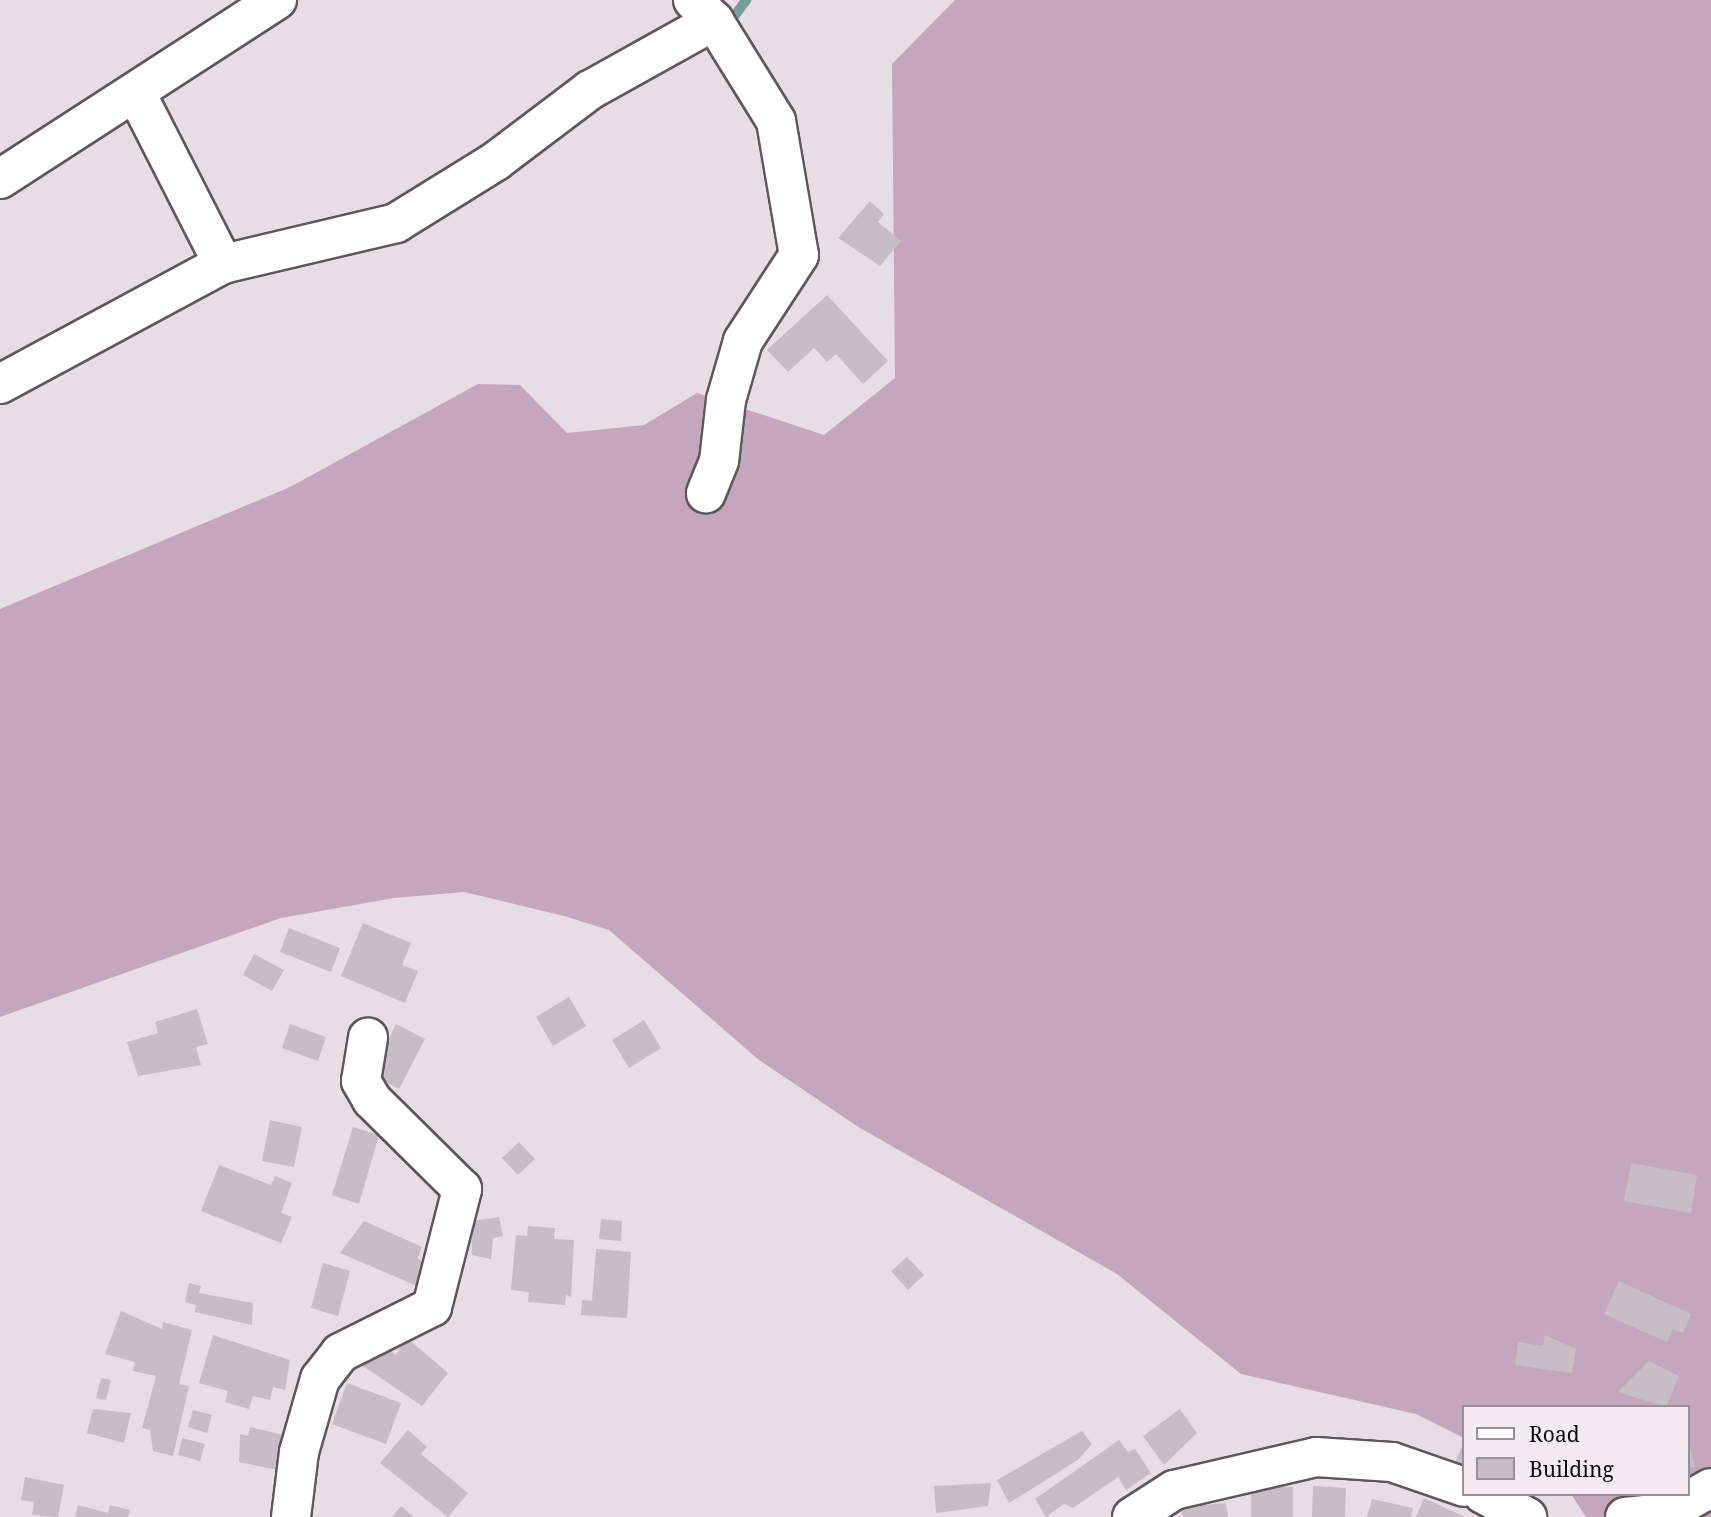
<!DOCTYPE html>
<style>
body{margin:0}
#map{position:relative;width:1711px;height:1517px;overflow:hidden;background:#e7dee4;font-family:"Noto Serif",serif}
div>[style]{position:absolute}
.forest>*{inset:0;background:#c4a7bc}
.stream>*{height:10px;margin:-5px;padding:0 5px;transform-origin:5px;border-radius:5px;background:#779f98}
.building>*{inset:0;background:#c6bec4}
.roads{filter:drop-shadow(2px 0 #5f575c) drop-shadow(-2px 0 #5f575c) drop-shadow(0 2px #5f575c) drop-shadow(0 -2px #5f575c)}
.minor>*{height:38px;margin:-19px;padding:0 19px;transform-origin:19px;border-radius:19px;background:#fff}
span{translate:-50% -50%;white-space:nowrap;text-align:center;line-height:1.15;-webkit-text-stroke:6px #f4ebf1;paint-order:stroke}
.legend{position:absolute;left:1462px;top:1405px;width:228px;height:91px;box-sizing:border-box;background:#f4ebf1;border:2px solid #989296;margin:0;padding:9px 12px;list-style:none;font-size:21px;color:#0f0c0e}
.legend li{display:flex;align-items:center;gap:14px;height:35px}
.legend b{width:35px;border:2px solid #989296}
</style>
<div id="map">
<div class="forest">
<div style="clip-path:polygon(955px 0,1711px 0,1711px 1517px,1586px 1517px,1571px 1494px,1688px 1494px,1688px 1407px,1464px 1407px,1464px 1438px,1416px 1414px,1241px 1374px,1117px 1274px,860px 1128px,759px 1060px,609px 930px,564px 916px,464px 892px,394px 898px,281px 918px,0 1017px,0 609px,290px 487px,478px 384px,520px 385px,567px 433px,644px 425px,697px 393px,824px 435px,895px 378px,892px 64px)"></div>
</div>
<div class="stream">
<div style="left:726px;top:27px;width:34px;rotate:-53deg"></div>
</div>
<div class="building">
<div style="clip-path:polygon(870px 201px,884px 214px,878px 222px,901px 241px,880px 266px,838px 238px)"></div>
<div style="clip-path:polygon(827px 295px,888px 361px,863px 384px,836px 354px,827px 362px,814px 348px,788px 372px,767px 350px)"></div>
<div style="clip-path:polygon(363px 923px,411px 943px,402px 965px,418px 971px,405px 1003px,341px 976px)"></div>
<div style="clip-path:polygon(289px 928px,340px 948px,331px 972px,280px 952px)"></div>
<div style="clip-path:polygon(254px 954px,284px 970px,272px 991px,243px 975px)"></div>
<div style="clip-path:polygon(569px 997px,586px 1026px,553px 1046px,536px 1017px)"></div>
<div style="clip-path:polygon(197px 1009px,208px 1044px,196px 1047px,201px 1065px,138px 1076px,127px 1042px,158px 1033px,155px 1022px)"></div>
<div style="clip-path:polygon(644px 1020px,661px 1048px,629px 1068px,612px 1040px)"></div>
<div style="clip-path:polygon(290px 1024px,326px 1037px,318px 1061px,282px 1048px)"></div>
<div style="clip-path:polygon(396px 1024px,425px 1039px,399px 1089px,371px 1075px)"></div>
<div style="clip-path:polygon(270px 1120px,302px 1127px,294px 1167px,262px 1161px)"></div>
<div style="clip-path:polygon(353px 1127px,379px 1135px,359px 1204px,332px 1195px)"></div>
<div style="clip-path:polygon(519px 1142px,535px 1159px,518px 1175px,502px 1158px)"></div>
<div style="clip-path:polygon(1631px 1163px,1697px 1175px,1691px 1213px,1624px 1201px)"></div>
<div style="clip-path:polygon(219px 1165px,271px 1185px,275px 1176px,292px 1183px,281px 1213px,292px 1217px,281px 1243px,201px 1211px)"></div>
<div style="clip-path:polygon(499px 1217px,503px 1236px,493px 1238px,491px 1259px,472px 1255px,471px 1221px)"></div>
<div style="clip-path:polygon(601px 1219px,622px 1221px,621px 1241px,599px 1239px)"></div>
<div style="clip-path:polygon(364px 1221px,422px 1247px,418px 1258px,426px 1265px,417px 1286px,340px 1253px)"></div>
<div style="clip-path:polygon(528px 1226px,555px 1228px,554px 1239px,574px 1240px,571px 1297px,566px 1295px,565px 1305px,528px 1302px,529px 1292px,511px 1290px,516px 1235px,527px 1236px)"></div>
<div style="clip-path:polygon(596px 1249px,631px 1252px,627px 1318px,581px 1315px,582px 1300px,592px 1301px)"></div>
<div style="clip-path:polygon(907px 1257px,924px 1275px,908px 1290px,891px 1271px)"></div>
<div style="clip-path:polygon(323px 1263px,350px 1271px,338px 1316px,311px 1308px)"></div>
<div style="clip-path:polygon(1619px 1281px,1691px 1314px,1683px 1333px,1673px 1329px,1667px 1342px,1604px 1314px)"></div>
<div style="clip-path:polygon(189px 1283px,201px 1286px,199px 1293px,253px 1303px,252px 1325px,195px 1312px,196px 1305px,185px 1302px)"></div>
<div style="clip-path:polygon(121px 1311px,162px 1329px,163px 1322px,192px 1330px,179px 1384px,189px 1386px,173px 1456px,153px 1451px,150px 1430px,142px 1428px,156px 1376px,133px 1371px,135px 1362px,105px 1354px)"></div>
<div style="clip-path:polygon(213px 1335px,290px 1360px,285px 1390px,273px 1387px,270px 1400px,253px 1396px,249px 1409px,225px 1402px,228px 1391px,199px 1383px)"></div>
<div style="clip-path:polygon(1545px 1335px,1576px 1349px,1572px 1373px,1515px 1365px,1518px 1342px,1543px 1346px)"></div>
<div style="clip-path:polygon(406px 1337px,448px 1373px,422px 1406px,357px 1362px,383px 1344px,396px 1355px)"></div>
<div style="clip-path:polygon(1649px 1361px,1679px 1376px,1666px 1407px,1618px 1392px)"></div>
<div style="clip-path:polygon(101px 1378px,111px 1380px,106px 1400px,96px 1398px)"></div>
<div style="clip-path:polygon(347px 1383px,401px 1403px,386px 1444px,332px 1424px)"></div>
<div style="clip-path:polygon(93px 1409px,131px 1413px,124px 1443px,87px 1433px)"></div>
<div style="clip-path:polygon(1180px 1409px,1197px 1433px,1164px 1465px,1143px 1436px)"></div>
<div style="clip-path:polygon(193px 1410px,212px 1415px,207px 1433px,188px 1427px)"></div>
<div style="clip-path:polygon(250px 1427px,284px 1435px,277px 1470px,239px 1462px,240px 1434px,248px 1436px)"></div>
<div style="clip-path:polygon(408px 1430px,427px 1447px,421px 1454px,468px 1493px,448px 1517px,380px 1463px)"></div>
<div style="clip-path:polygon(1082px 1431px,1092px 1444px,1078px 1460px,1009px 1503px,997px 1480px)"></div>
<div style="clip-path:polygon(182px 1438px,205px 1444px,200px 1461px,178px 1455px)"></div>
<div style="clip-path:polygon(1688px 1439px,1695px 1467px,1688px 1468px)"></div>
<div style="clip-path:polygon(1119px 1440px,1128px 1452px,1135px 1449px,1151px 1473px,1126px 1490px,1118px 1477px,1073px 1508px,1064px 1504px,1046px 1517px,1035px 1499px)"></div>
<div style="clip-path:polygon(1464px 1442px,1464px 1475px,1452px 1469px)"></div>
<div style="clip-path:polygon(25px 1477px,64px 1485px,58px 1517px,32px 1515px,34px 1502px,21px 1500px)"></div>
<div style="clip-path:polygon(991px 1483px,988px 1506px,936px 1513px,934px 1486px)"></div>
<div style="clip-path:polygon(1251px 1486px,1293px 1487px,1293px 1517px,1251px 1517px)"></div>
<div style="clip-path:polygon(1313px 1486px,1346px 1488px,1345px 1517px,1312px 1517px)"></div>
<div style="clip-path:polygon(1424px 1498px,1465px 1517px,1416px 1517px)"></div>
<div style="clip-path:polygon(1372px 1499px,1413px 1508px,1411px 1517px,1367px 1517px)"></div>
<div style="clip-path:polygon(1226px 1503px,1228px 1517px,1183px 1517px,1181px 1507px)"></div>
<div style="clip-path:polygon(78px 1505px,108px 1513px,110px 1505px,130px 1510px,128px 1517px,75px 1517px)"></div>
<div style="clip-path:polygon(401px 1506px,414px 1517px,392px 1517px)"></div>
</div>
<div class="roads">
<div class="minor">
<div style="left:693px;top:0;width:30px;rotate:45deg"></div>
<div style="left:714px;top:21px;width:118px;rotate:58.2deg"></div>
<div style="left:776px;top:121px;width:136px;rotate:80.3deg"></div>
<div style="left:799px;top:255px;width:103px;rotate:123.1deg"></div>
<div style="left:743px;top:341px;width:61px;rotate:106.1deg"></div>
<div style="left:726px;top:400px;width:61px;rotate:96.5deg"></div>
<div style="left:719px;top:461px;width:35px;rotate:112deg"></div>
<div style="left:137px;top:95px;width:190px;rotate:63deg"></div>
<div style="left:0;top:179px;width:330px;rotate:-32.9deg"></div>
<div style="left:0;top:384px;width:253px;rotate:-28.3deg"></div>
<div style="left:223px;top:264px;width:178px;rotate:-13.3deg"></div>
<div style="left:396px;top:223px;width:118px;rotate:-31.8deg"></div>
<div style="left:496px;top:161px;width:118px;rotate:-37.1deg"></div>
<div style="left:590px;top:90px;width:142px;rotate:-29.1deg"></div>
<div style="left:1483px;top:1494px;width:50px;rotate:27.6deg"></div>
<div style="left:291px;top:1517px;width:65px;rotate:-83deg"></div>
<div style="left:299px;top:1452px;width:76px;rotate:-74deg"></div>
<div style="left:320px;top:1379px;width:33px;rotate:-52deg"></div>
<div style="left:340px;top:1353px;width:103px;rotate:-26.6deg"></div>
<div style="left:432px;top:1307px;width:122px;rotate:-75.7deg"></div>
<div style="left:462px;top:1189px;width:127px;rotate:-135.3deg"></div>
<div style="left:372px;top:1100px;width:22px;rotate:-120deg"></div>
<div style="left:361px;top:1081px;width:44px;rotate:-80.8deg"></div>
<div style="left:1132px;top:1517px;width:50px;rotate:-32.7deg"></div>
<div style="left:1174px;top:1490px;width:146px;rotate:-13.1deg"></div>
<div style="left:1316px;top:1457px;width:76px;rotate:3.8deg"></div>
<div style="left:1392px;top:1462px;width:76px;rotate:19.1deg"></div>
<div style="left:1625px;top:1517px;width:41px;rotate:-5.6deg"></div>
<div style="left:1666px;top:1513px;width:51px;rotate:-29.1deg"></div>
</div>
</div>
<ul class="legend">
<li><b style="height:9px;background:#fff"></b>Road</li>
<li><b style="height:19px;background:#c6bec4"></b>Building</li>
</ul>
</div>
